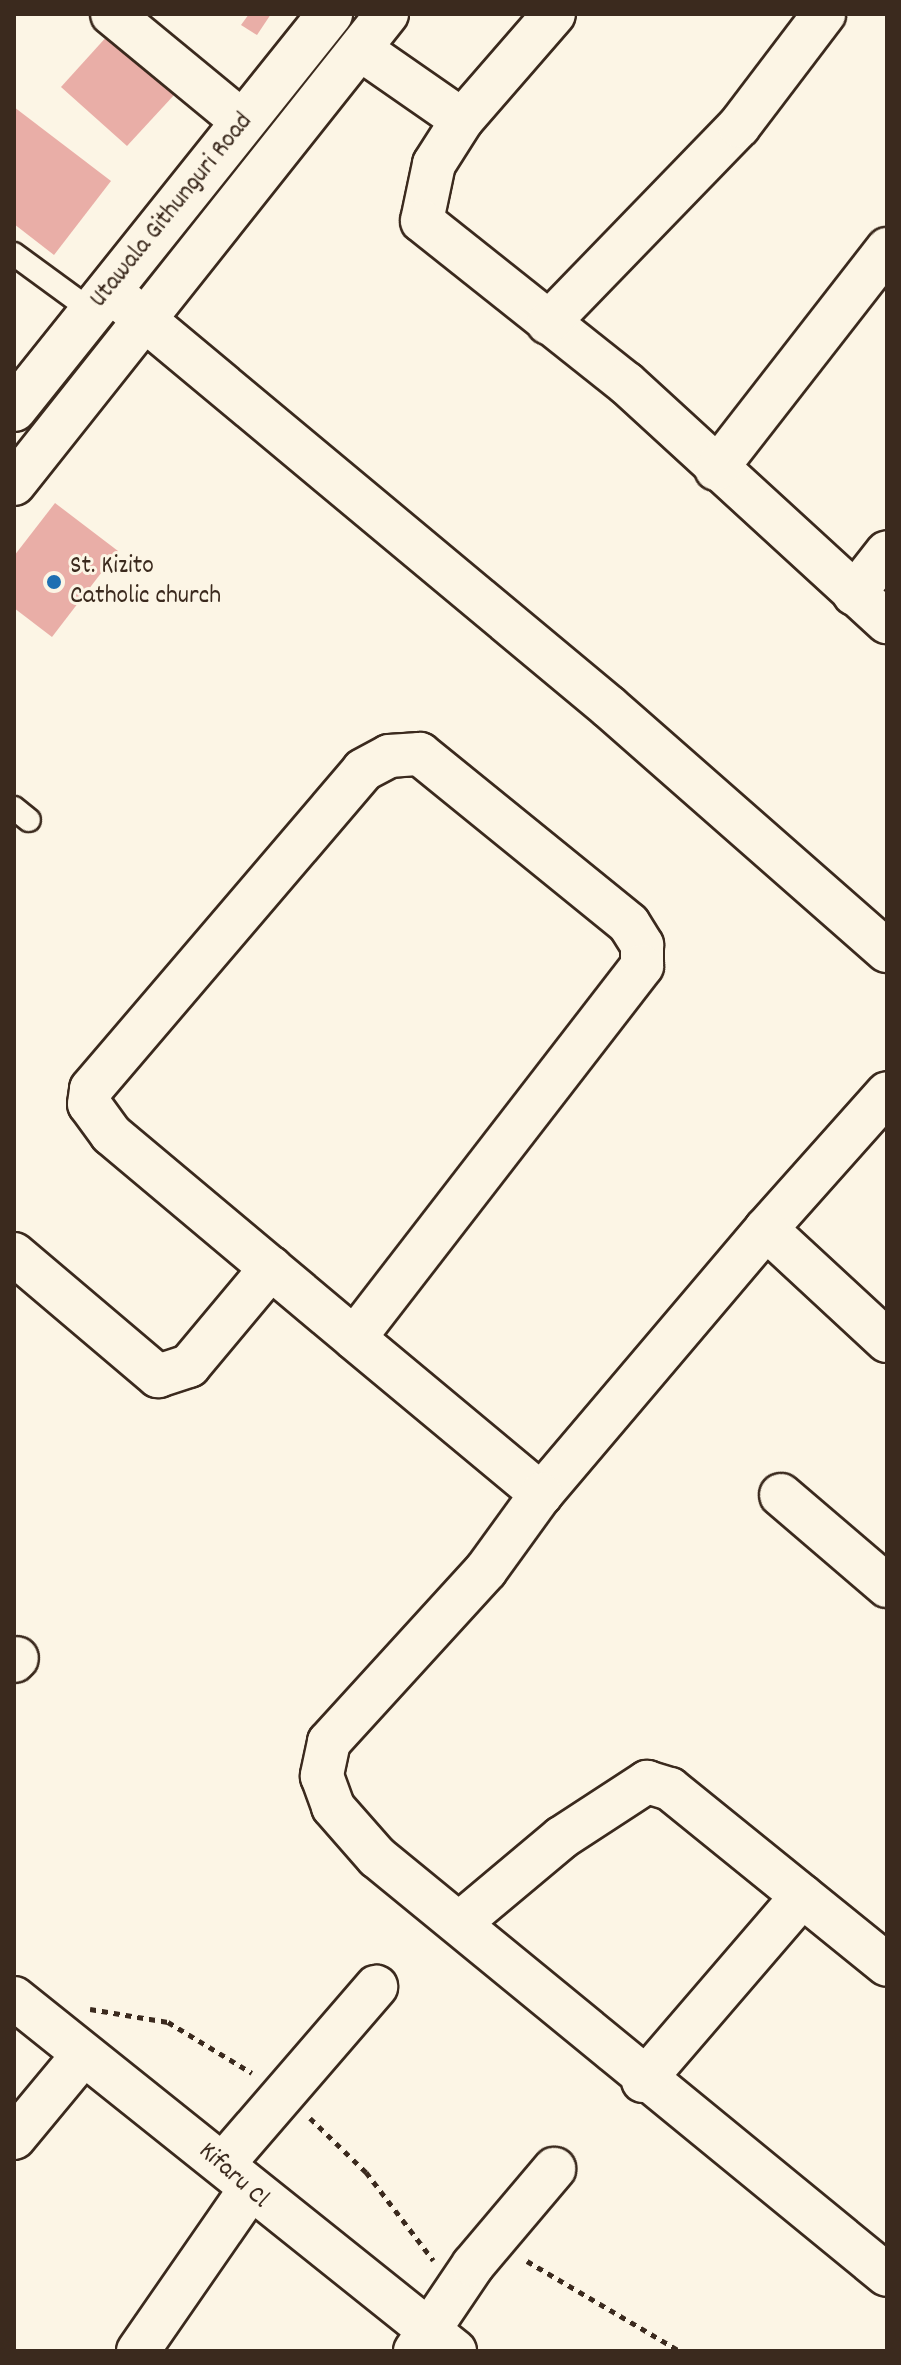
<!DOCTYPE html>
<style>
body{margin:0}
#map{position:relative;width:901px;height:2365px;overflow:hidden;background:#fcf5e5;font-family:Dekko,sans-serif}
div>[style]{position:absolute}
.building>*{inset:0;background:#e9aea7}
.path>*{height:5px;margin-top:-2.5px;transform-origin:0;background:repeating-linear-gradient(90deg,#3b2a1e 0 6px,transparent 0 12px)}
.roads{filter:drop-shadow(2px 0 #3b2a1e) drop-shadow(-2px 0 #3b2a1e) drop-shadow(0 2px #3b2a1e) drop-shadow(0 -2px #3b2a1e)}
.service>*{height:22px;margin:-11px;padding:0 11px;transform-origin:11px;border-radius:11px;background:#fcf5e5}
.minor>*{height:42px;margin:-21px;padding:0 21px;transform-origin:21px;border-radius:21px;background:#fcf5e5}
.tertiary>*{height:44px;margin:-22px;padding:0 22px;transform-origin:22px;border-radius:22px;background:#fcf5e5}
.dots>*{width:22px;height:22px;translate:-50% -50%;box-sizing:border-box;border:4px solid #fcf5e5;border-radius:50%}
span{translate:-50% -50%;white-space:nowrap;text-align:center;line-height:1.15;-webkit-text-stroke:6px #fcf5e5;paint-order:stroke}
.street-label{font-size:26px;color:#3b2a1e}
.poi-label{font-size:26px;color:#3b2a1e}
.left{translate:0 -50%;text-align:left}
.frame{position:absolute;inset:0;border:16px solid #3b2a1e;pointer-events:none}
</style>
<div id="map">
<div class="building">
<div style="clip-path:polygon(249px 14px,271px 14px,257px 35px,241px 25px)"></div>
<div style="clip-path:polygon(109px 34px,175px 94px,127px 146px,61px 87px)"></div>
<div style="clip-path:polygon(14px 107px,111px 181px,54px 255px,14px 224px)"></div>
<div style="clip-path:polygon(55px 503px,118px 551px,52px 637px,14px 608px,14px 556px)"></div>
</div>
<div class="path">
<div style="left:90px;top:2009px;width:79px;rotate:9.5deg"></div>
<div style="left:168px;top:2022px;width:98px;rotate:31.3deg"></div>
<div style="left:310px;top:2118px;width:78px;rotate:44deg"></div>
<div style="left:366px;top:2172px;width:111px;rotate:52.7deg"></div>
<div style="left:527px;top:2261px;width:178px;rotate:30.5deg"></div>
</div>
<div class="roads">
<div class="service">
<div style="left:14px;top:254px;width:97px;rotate:36.2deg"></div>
<div style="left:14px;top:808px;width:19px;rotate:39deg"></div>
</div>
<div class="minor">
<div style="left:112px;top:14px;width:170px;rotate:39.5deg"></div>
<div style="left:360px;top:49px;width:124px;rotate:34.8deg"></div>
<div style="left:462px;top:120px;width:140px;rotate:-49deg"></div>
<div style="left:462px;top:120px;width:52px;rotate:122.5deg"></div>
<div style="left:434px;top:164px;width:58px;rotate:101.9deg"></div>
<div style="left:422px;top:221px;width:260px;rotate:38.5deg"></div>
<div style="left:626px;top:383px;width:354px;rotate:42.5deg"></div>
<div style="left:109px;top:290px;width:651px;rotate:39.83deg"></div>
<div style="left:609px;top:707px;width:370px;rotate:41.3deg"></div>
<div style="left:548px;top:323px;width:274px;rotate:-45.9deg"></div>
<div style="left:739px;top:126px;width:141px;rotate:-52.8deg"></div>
<div style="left:716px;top:469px;width:279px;rotate:-52.1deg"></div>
<div style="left:14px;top:484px;width:600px;rotate:-51.56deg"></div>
<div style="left:854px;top:594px;width:53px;rotate:-51.8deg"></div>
<div style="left:420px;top:754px;width:269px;rotate:39.1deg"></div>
<div style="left:629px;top:924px;width:25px;rotate:58deg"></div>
<div style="left:642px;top:945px;width:21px;rotate:90deg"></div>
<div style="left:642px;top:966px;width:470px;rotate:127.7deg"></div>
<div style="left:354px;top:1338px;width:317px;rotate:-140deg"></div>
<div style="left:111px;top:1134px;width:37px;rotate:-126deg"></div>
<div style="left:89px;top:1104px;width:15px;rotate:-82deg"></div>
<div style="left:91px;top:1089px;width:419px;rotate:-49.5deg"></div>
<div style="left:363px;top:770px;width:30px;rotate:-28deg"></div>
<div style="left:389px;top:756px;width:31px;rotate:-4deg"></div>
<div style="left:766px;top:1229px;width:182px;rotate:-48.3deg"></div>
<div style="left:14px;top:1254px;width:189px;rotate:40.3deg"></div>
<div style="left:158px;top:1376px;width:33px;rotate:-18deg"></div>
<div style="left:189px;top:1366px;width:128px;rotate:-50.1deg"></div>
<div style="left:354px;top:1338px;width:244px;rotate:39.8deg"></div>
<div style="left:887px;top:1341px;width:165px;rotate:-137.2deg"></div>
<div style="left:766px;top:1229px;width:348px;rotate:130.3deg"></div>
<div style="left:541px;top:1494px;width:94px;rotate:125.9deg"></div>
<div style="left:486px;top:1570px;width:233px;rotate:132.4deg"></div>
<div style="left:329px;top:1742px;width:35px;rotate:102deg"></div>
<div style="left:322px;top:1776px;width:33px;rotate:70deg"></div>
<div style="left:333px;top:1807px;width:67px;rotate:48.7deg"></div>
<div style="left:377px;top:1857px;width:659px;rotate:39.34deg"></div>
<div style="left:781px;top:1495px;width:140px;rotate:40.6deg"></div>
<div style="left:14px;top:1661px;width:4px;rotate:-45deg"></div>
<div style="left:461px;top:1922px;width:131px;rotate:-40deg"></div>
<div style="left:561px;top:1838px;width:103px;rotate:-33.1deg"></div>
<div style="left:647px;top:1782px;width:24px;rotate:17deg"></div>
<div style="left:670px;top:1789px;width:279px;rotate:39deg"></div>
<div style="left:14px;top:1998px;width:565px;rotate:38.68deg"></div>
<div style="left:643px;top:2081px;width:244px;rotate:-49.3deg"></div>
<div style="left:14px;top:2138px;width:108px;rotate:-50.3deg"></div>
<div style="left:224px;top:2163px;width:233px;rotate:-49.2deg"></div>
<div style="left:138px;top:2351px;width:193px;rotate:-55.3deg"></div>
<div style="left:415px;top:2351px;width:104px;rotate:-56deg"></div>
<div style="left:473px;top:2265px;width:126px;rotate:-49.8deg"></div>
</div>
<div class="tertiary">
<div style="left:14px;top:409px;width:506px;rotate:-51.34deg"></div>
</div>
</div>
<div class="dots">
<div style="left:54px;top:582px;background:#1f6fb2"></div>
</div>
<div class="street-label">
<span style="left:172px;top:211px;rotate:-51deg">Utawala Githunguri Road</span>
<span style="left:233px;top:2176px;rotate:42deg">Kifaru Cl</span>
</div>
<div class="poi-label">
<span class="left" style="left:70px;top:582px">St. Kizito<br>Catholic church</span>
</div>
<div class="frame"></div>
</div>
